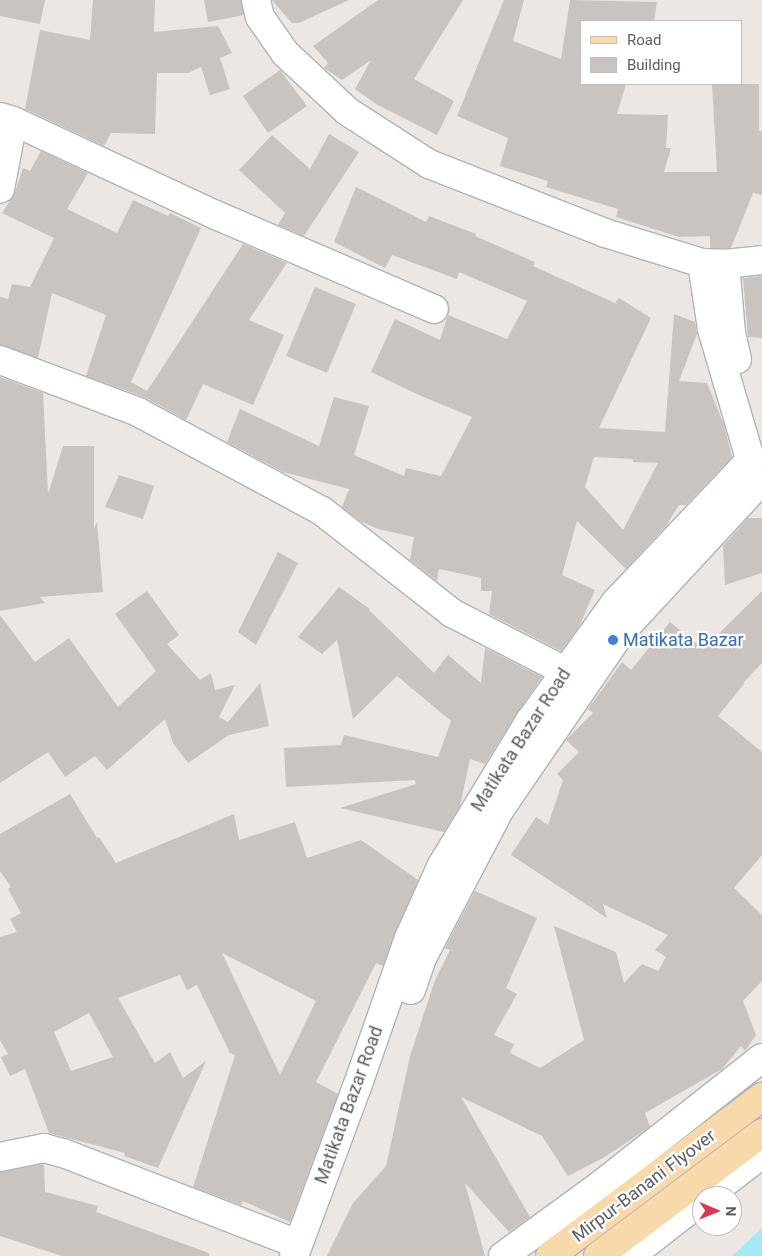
<!DOCTYPE html>
<style>
body{margin:0}
#map{position:relative;width:762px;height:1256px;overflow:hidden;background:#ece7e2;font-family:Roboto,sans-serif}
div>[style]{position:absolute}
.water>*{inset:0;background:#a5e8f8}
.building>*{inset:0;background:#c9c4c0}
.roads{filter:drop-shadow(1px 0 #afb4b6) drop-shadow(-1px 0 #afb4b6) drop-shadow(0 1px #afb4b6) drop-shadow(0 -1px #afb4b6)}
.minor>*{height:28px;margin:-14px;padding:0 14px;transform-origin:14px;border-radius:14px;background:#fff}
.secondary>*{height:28px;margin:-14px;padding:0 14px;transform-origin:14px;border-radius:14px;background:#fff}
.primary>*{height:28px;margin:-14px;padding:0 14px;transform-origin:14px;border-radius:14px;background:#f8d9aa}
.dots>*{width:14px;height:14px;translate:-50% -50%;box-sizing:border-box;border:2px solid #fff;border-radius:50%}
span{translate:-50% -50%;white-space:nowrap;text-align:center;line-height:1.15;-webkit-text-stroke:4.5px #fff;paint-order:stroke}
.shop-label{font-size:18px;color:#366cbe}
.left{translate:0 -50%;text-align:left}
.street-label{font-size:18px;color:#5a5f61}
.legend{position:absolute;left:580px;top:20px;width:162px;height:65px;box-sizing:border-box;background:#fff;border:1px solid #bdbfc0;margin:0;padding:6px 9px;list-style:none;font-size:15px;color:#5a5f61}
.legend li{display:flex;align-items:center;gap:10px;height:25px}
.legend b{width:25px;border:1px solid #bdbfc0}
.north{position:absolute;left:692px;top:1186px;width:50px;height:50px;box-sizing:border-box;background:#fff;border:1px solid #bdbfc0;border-radius:50%;rotate:91deg;font-size:14px;font-weight:700;line-height:20px;text-align:center;color:#5a5f61}
.north::after{content:'';display:block;margin:auto;width:18px;height:22px;background:#db3852;clip-path:polygon(50% 0,100% 100%,50% 72%,0 100%)}
</style>
<div id="map">
<div class="water">
<div style="clip-path:polygon(762px 1228px,762px 1256px,732px 1256px)"></div>
</div>
<div class="building">
<div style="clip-path:polygon(0 0,45px 0,40px 24px,0 16px)"></div>
<div style="clip-path:polygon(93px 0,155px 0,154px 32px,218px 26px,232px 53px,220px 58px,230px 89px,210px 95px,201px 67px,188px 73px,157px 73px,155px 134px,111px 133px,104px 146px,25px 109px,40px 30px,90px 40px)"></div>
<div style="clip-path:polygon(204px 0,241px 0,244px 15px,208px 22px)"></div>
<div style="clip-path:polygon(272px 0,349px 0,299px 23px,292px 23px)"></div>
<div style="clip-path:polygon(378px 0,463px 0,414px 79px,454px 101px,437px 135px,376px 104px,355px 89px,371px 60px,342px 80px,324px 68px,328px 63px,313px 46px)"></div>
<div style="clip-path:polygon(504px 0,524px 0,513px 41px,561px 59px,570px 0,657px 2px,654px 21px,581px 21px,581px 84px,626px 84px,617px 114px,668px 115px,666px 148px,671px 148px,664px 172px,717px 172px,712px 84px,759px 84px,759px 131px,762px 131px,762px 195px,753px 193px,731px 248px,710px 248px,710px 236px,679px 237px,616px 217px,618px 209px,546px 187px,548px 181px,500px 166px,508px 138px,457px 116px)"></div>
<div style="clip-path:polygon(280px 70px,307px 106px,268px 133px,243px 96px)"></div>
<div style="clip-path:polygon(329px 134px,359px 152px,304px 236px,278px 225px,285px 213px,239px 170px,272px 135px,310px 169px)"></div>
<div style="clip-path:polygon(41px 151px,88px 173px,67px 209px,117px 233px,133px 200px,168px 216px,170px 213px,201px 228px,131px 382px,147px 391px,243px 244px,287px 263px,249px 320px,284px 335px,253px 405px,203px 384px,186px 420px,144px 397px,86px 376px,106px 315px,52px 293px,38px 358px,0 345px,0 297px,8px 299px,12px 284px,30px 287px,54px 238px,2px 213px,15px 192px,23px 168px,30px 171px)"></div>
<div style="clip-path:polygon(evenodd,356px 187px,426px 222px,429px 216px,476px 234px,475px 236px,535px 262px,533px 266px,615px 303px,619px 298px,651px 318px,599px 428px,665px 432px,674px 314px,695px 322px,697px 334px,679px 381px,707px 383px,724px 425px,732px 457px,686px 505px,679px 505px,666px 526px,626px 569px,577px 521px,562px 575px,595px 590px,579px 627px,561px 651px,489px 614px,492px 591px,481px 591px,481px 578px,439px 569px,437px 581px,410px 560px,414px 537px,378px 529px,362px 522px,342px 507px,349px 489px,283px 472px,227px 442px,240px 409px,319px 446px,334px 397px,369px 406px,354px 455px,404px 476px,406px 468px,441px 476px,472px 417px,421px 396px,371px 372px,395px 319px,440px 340px,448px 315px,507px 339px,527px 301px,459px 272px,457px 279px,392px 255px,385px 268px,334px 242px,356px 187px,594px 457px,633px 459px,633px 462px,658px 463px,623px 530px,585px 487px,594px 457px)"></div>
<div style="clip-path:polygon(762px 276px,762px 338px,748px 337px,743px 278px)"></div>
<div style="clip-path:polygon(315px 287px,356px 304px,327px 373px,286px 356px)"></div>
<div style="clip-path:polygon(0 377px,43px 393px,48px 494px,63px 446px,94px 446px,94px 529px,97px 522px,103px 592px,40px 597px,45px 603px,0 611px)"></div>
<div style="clip-path:polygon(119px 475px,154px 486px,143px 519px,105px 507px)"></div>
<div style="clip-path:polygon(748px 518px,762px 518px,762px 573px,725px 585px,723px 546px)"></div>
<div style="clip-path:polygon(278px 552px,298px 563px,256px 645px,238px 632px)"></div>
<div style="clip-path:polygon(339px 587px,370px 609px,369px 610px,434px 673px,448px 655px,481px 683px,485px 648px,542px 677px,517px 713px,485px 764px,470px 759px,460px 806px,444px 832px,340px 808px,416px 784px,415px 780px,286px 787px,284px 748px,341px 745px,344px 735px,438px 757px,451px 721px,397px 676px,353px 719px,337px 640px,322px 654px,298px 637px)"></div>
<div style="clip-path:polygon(147px 591px,179px 635px,167px 644px,200px 680px,211px 673px,215px 690px,235px 685px,219px 717px,228px 722px,260px 683px,269px 726px,229px 735px,188px 763px,173px 743px,165px 719px,107px 770px,95px 756px,65px 777px,48px 752px,0 783px,0 615px,35px 662px,69px 638px,118px 707px,156px 671px,115px 614px)"></div>
<div style="clip-path:polygon(762px 591px,762px 663px,743px 683px,744px 684px,718px 716px,762px 752px,762px 855px,734px 888px,762px 915px,762px 981px,743px 1001px,756px 1035px,745px 1051px,741px 1046px,722px 1069px,645px 1113px,650px 1127px,644px 1131px,603px 1158px,568px 1176px,542px 1136px,461px 1097px,530px 1217px,509px 1232px,465px 1183px,485px 1256px,327px 1256px,353px 1203px,386px 1166px,410px 1056px,435px 980px,450px 950px,445px 948px,475px 891px,537px 918px,506px 988px,517px 994px,494px 1035px,514px 1044px,510px 1053px,540px 1068px,584px 1040px,554px 926px,616px 952px,624px 983px,642px 964px,658px 971px,666px 957px,655px 950px,668px 935px,603px 904px,607px 918px,511px 855px,536px 817px,548px 825px,563px 780px,557px 774px,579px 752px,566px 740px,593px 713px,588px 709px,622px 662px,631px 670px,670px 622px,703px 649px)"></div>
<div style="clip-path:polygon(evenodd,70px 794px,97px 838px,99px 837px,116px 863px,234px 814px,239px 840px,295px 822px,307px 858px,361px 840px,418px 880px,383px 966px,376px 963px,316px 1082px,338px 1094px,290px 1222px,243px 1201px,241px 1205px,193px 1187px,235px 1055px,230px 1053px,197px 985px,187px 990px,180px 975px,118px 998px,155px 1063px,170px 1052px,183px 1078px,206px 1061px,158px 1168px,124px 1156px,125px 1153px,49px 1133px,25px 1069px,10px 1076px,1px 1057px,8px 1054px,0 1040px,0 937px,17px 932px,10px 919px,21px 913px,8px 889px,11px 887px,0 871px,0 834px,70px 794px,222px 953px,316px 1001px,280px 1075px,222px 953px,70px 794px,89px 1013px,113px 1057px,71px 1071px,54px 1032px,89px 1013px)"></div>
<div style="clip-path:polygon(44px 1164px,45px 1192px,98px 1206px,96px 1212px,209px 1253px,209px 1256px,62px 1256px,0 1236px,0 1172px)"></div>
</div>
<div class="roads">
<div class="minor">
<div style="left:256px;top:0;width:17px;rotate:77deg"></div>
<div style="left:260px;top:17px;width:44px;rotate:55.2deg"></div>
<div style="left:285px;top:53px;width:85px;rotate:43.1deg"></div>
<div style="left:347px;top:111px;width:98px;rotate:32.9deg"></div>
<div style="left:429px;top:164px;width:189px;rotate:21.4deg"></div>
<div style="left:605px;top:233px;width:102px;rotate:17.2deg"></div>
<div style="left:702px;top:263px;width:23px;rotate:2deg"></div>
<div style="left:725px;top:264px;width:37px;rotate:-6deg"></div>
<div style="left:0;top:117px;width:14px;rotate:17deg"></div>
<div style="left:13px;top:121px;width:69px;rotate:100.8deg"></div>
<div style="left:13px;top:121px;width:226px;rotate:24.9deg"></div>
<div style="left:218px;top:216px;width:235px;rotate:23.3deg"></div>
<div style="left:725px;top:264px;width:69px;rotate:85deg"></div>
<div style="left:731px;top:333px;width:27px;rotate:77deg"></div>
<div style="left:0;top:360px;width:147px;rotate:20.6deg"></div>
<div style="left:138px;top:412px;width:209px;rotate:28.3deg"></div>
<div style="left:322px;top:511px;width:165px;rotate:38.1deg"></div>
<div style="left:452px;top:613px;width:127px;rotate:27.2deg"></div>
<div style="left:411px;top:990px;width:36px;rotate:-71deg"></div>
<div style="left:423px;top:956px;width:166px;rotate:-62.4deg"></div>
<div style="left:500px;top:809px;width:214px;rotate:-55.6deg"></div>
<div style="left:621px;top:632px;width:207px;rotate:-47.2deg"></div>
<div style="left:0;top:1157px;width:45px;rotate:-11.6deg"></div>
<div style="left:44px;top:1148px;width:20px;rotate:15deg"></div>
<div style="left:63px;top:1153px;width:252px;rotate:21.2deg"></div>
<div style="left:294px;top:1256px;width:180px;rotate:-69.6deg"></div>
<div style="left:357px;top:1087px;width:158px;rotate:-70.8deg"></div>
<div style="left:409px;top:938px;width:80px;rotate:-65.7deg"></div>
<div style="left:442px;top:865px;width:169px;rotate:-58.6deg"></div>
<div style="left:530px;top:721px;width:145px;rotate:-54.2deg"></div>
<div style="left:615px;top:603px;width:193px;rotate:-46.5deg"></div>
<div style="left:748px;top:463px;width:8px;rotate:-83deg"></div>
<div style="left:749px;top:455px;width:131px;rotate:-106.4deg"></div>
<div style="left:712px;top:329px;width:67px;rotate:-98.6deg"></div>
</div>
<div class="secondary">
<div style="left:707px;top:1196px;width:69px;rotate:-37.4deg"></div>
<div style="left:503px;top:1256px;width:124px;rotate:-36.1deg"></div>
<div style="left:603px;top:1183px;width:202px;rotate:-38.2deg"></div>
<div style="left:630px;top:1256px;width:91px;rotate:-37.9deg"></div>
</div>
<div class="primary">
<div style="left:550px;top:1256px;width:265px;rotate:-36.9deg"></div>
<div style="left:598px;top:1256px;width:205px;rotate:-36.9deg"></div>
</div>
</div>
<div class="dots">
<div style="left:613px;top:640px;background:#3f7fe0"></div>
</div>
<div class="shop-label">
<span class="left" style="left:623px;top:640px">Matikata Bazar</span>
</div>
<div class="street-label">
<span style="left:521px;top:740px;rotate:-57deg">Matikata Bazar Road</span>
<span style="left:349px;top:1105px;rotate:-70deg">Matikata Bazar Road</span>
<span style="left:644px;top:1186px;rotate:-37deg">Mirpur-Banani Flyover</span>
</div>
<ul class="legend">
<li><b style="height:6px;background:#f8d9aa"></b>Road</li>
<li><b style="height:14px;background:#c9c4c0"></b>Building</li>
</ul>
<div class="north">N</div>
</div>
